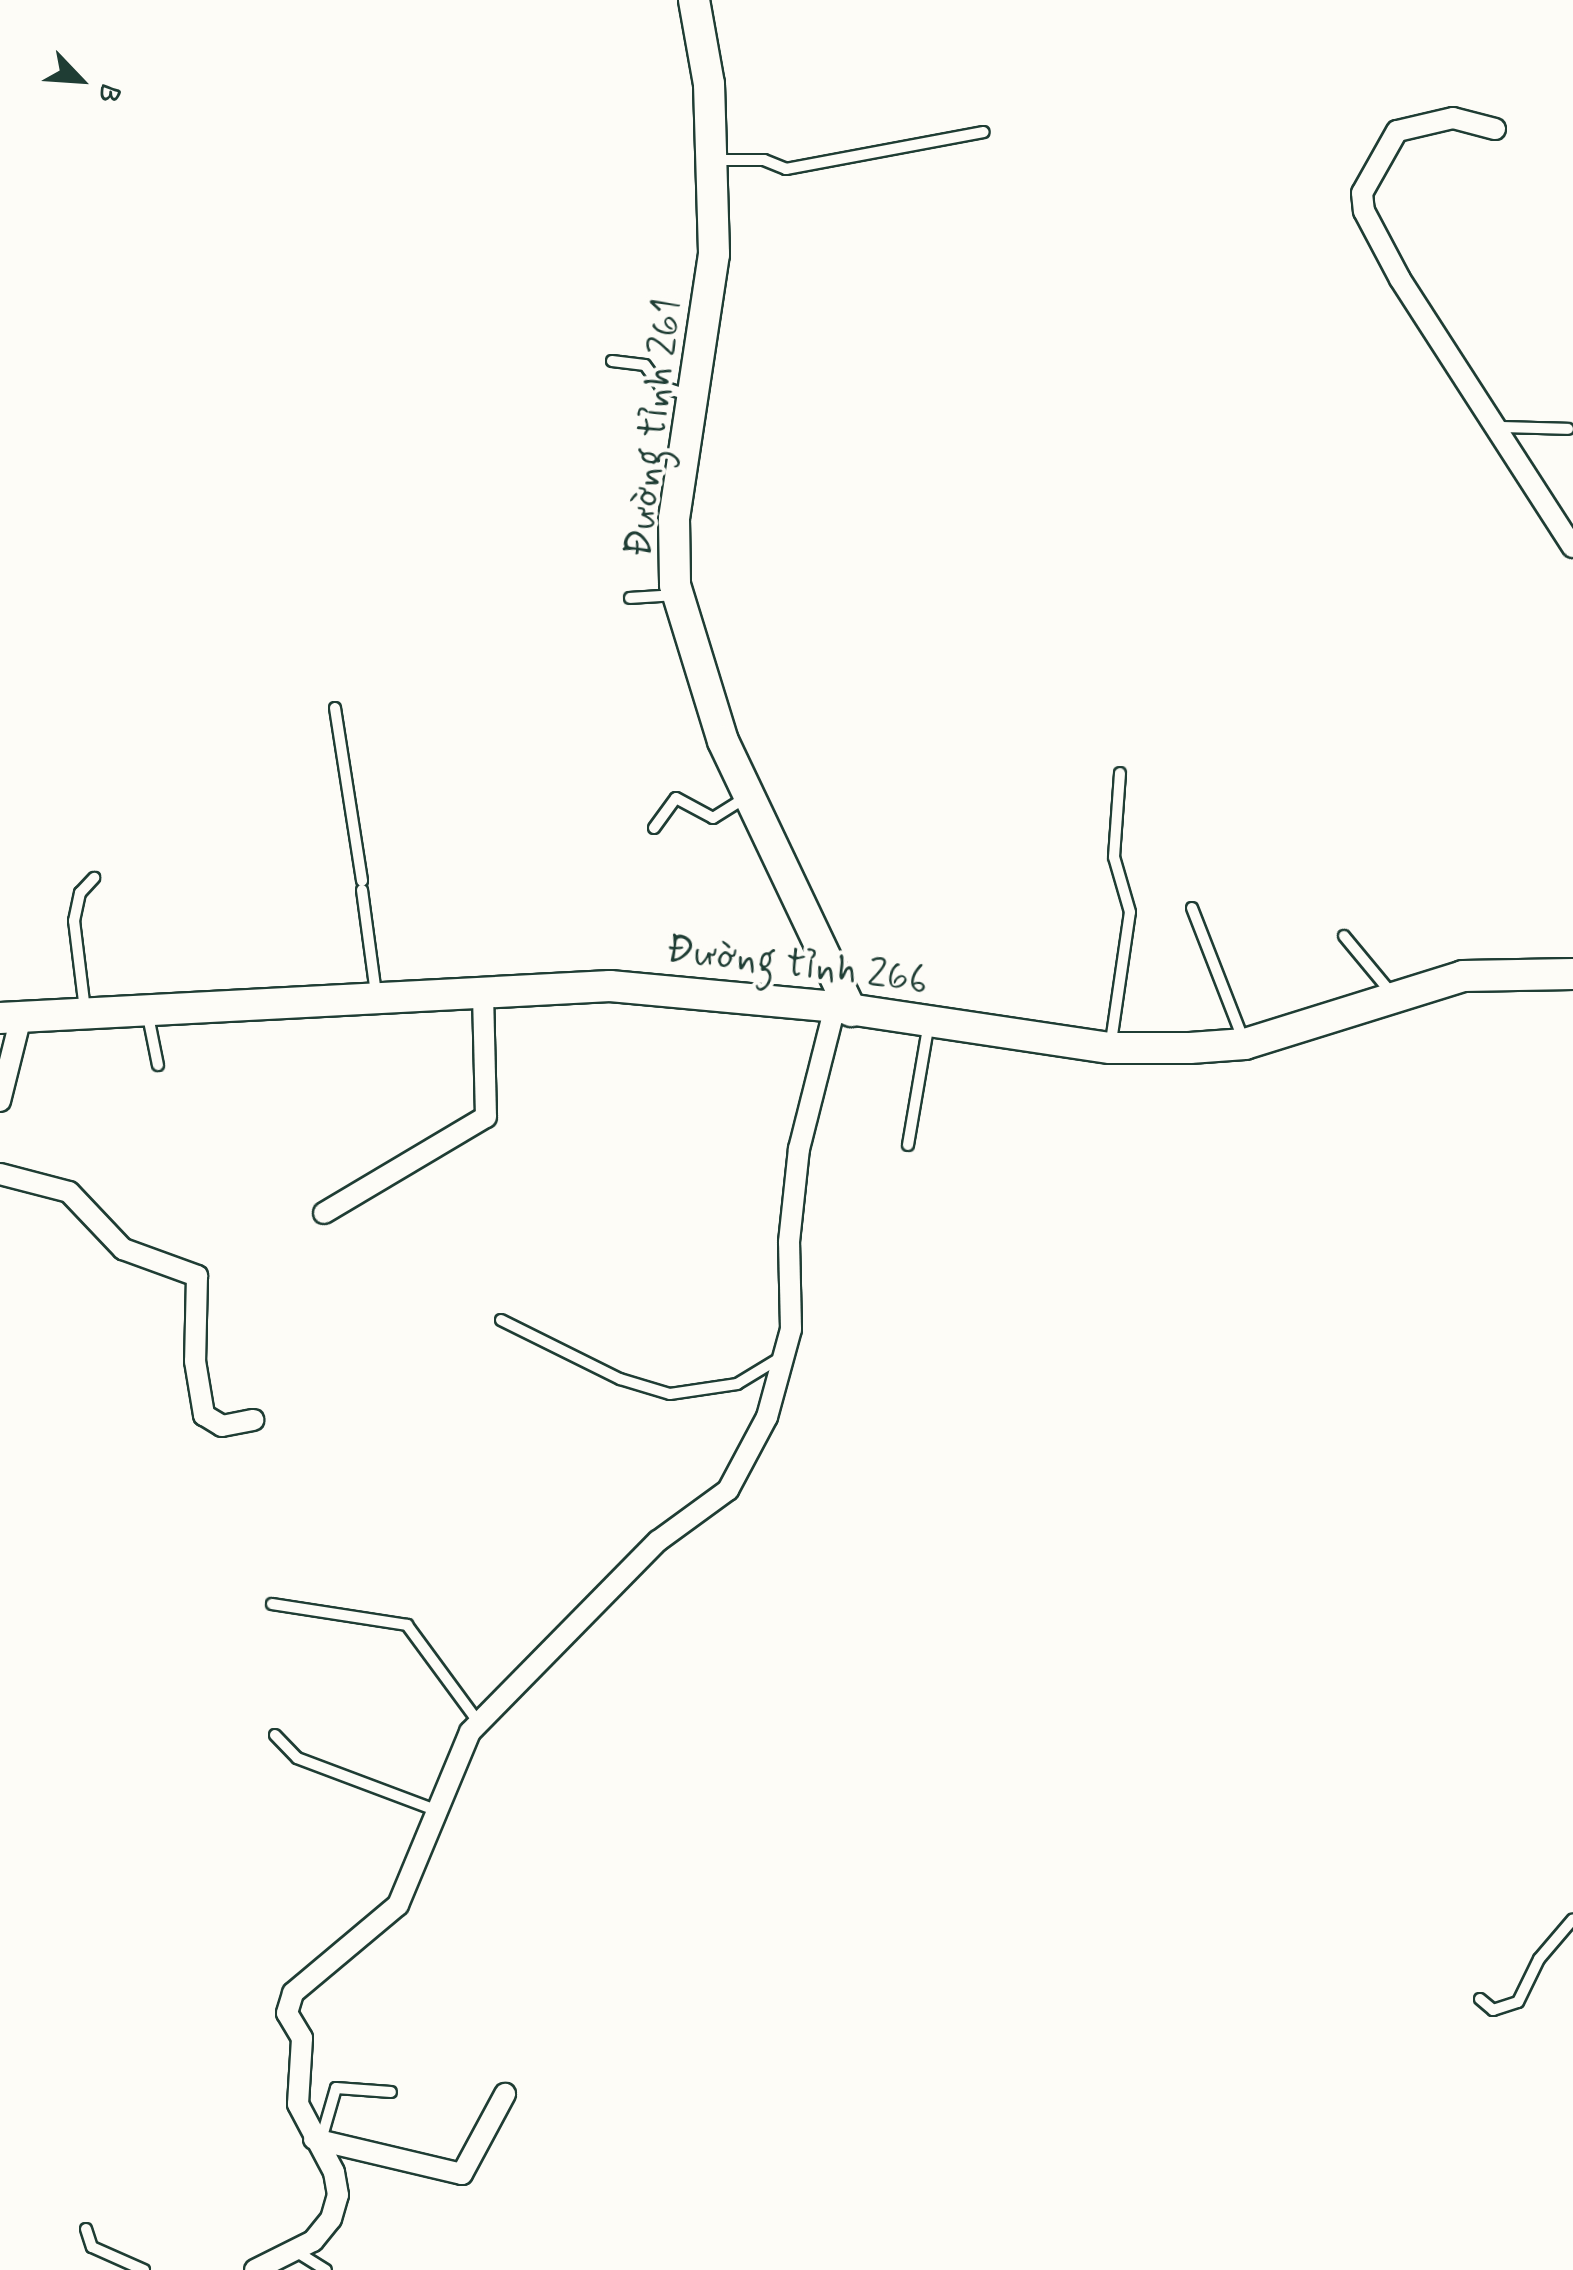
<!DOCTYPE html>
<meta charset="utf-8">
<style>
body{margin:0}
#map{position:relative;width:1573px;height:2270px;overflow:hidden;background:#fdfcf7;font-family:Mynerve,sans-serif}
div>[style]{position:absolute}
.roads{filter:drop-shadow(2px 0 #1f3d34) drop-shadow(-2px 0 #1f3d34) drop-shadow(0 2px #1f3d34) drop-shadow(0 -2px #1f3d34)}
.service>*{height:10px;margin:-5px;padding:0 5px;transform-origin:5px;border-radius:5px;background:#fdfcf7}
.minor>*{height:20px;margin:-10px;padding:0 10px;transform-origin:10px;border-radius:10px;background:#fdfcf7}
.secondary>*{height:30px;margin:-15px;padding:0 15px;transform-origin:15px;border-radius:15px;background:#fdfcf7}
span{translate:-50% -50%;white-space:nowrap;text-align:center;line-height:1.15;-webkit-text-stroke:8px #fdfcf7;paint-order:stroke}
.street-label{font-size:40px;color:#1f3d34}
.north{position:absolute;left:30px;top:30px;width:100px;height:100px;-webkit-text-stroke:8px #fdfcf7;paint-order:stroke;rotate:115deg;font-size:28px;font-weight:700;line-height:40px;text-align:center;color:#1f3d34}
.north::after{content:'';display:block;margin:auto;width:35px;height:45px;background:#1f3d34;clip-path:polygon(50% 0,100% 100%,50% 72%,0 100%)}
</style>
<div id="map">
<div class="roads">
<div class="service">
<div style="left:717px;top:160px;width:47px"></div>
<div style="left:764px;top:160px;width:24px;rotate:22deg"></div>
<div style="left:786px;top:169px;width:201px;rotate:-10.6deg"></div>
<div style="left:612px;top:361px;width:33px;rotate:7deg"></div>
<div style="left:645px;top:365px;width:26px;rotate:54deg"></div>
<div style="left:660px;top:386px;width:28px;rotate:18deg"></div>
<div style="left:1498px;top:427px;width:70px;rotate:1.6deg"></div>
<div style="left:630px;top:598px;width:46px;rotate:-3.7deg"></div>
<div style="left:335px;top:708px;width:175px;rotate:81.1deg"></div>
<div style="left:654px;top:828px;width:37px;rotate:-54deg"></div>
<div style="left:676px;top:798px;width:42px;rotate:28.4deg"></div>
<div style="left:713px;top:818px;width:40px;rotate:-32deg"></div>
<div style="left:362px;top:890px;width:104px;rotate:82.3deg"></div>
<div style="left:1192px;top:908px;width:141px;rotate:68.7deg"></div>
<div style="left:1344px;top:936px;width:77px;rotate:50.3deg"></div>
<div style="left:85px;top:1010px;width:90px;rotate:-97deg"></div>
<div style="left:74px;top:921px;width:29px;rotate:-78deg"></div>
<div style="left:80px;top:893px;width:21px;rotate:-47deg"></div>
<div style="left:148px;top:1016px;width:50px;rotate:78.5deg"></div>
<div style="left:1111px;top:1042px;width:131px;rotate:-81.7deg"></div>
<div style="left:1130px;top:912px;width:57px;rotate:-106.2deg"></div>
<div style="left:1114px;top:857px;width:84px;rotate:-85.9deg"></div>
<div style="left:908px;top:1145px;width:125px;rotate:-80.3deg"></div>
<div style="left:501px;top:1320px;width:133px;rotate:26.4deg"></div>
<div style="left:620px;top:1379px;width:52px;rotate:16.7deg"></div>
<div style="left:670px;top:1394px;width:68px;rotate:-8.5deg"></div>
<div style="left:737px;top:1384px;width:54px;rotate:-31.3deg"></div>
<div style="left:272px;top:1604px;width:137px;rotate:8.8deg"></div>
<div style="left:407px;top:1625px;width:122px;rotate:53.7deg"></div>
<div style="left:275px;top:1735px;width:32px;rotate:46deg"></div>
<div style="left:297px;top:1758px;width:145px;rotate:20.6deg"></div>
<div style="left:1480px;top:1999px;width:17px;rotate:40deg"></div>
<div style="left:1493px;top:2010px;width:26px;rotate:-18deg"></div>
<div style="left:1518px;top:2002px;width:48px;rotate:-64deg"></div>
<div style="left:1539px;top:1959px;width:52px;rotate:-49.6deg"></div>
<div style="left:321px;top:2140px;width:54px;rotate:-73.9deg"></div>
<div style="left:336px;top:2088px;width:55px;rotate:4.2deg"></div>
<div style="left:86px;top:2229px;width:19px;rotate:72deg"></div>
<div style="left:92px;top:2247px;width:57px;rotate:23.9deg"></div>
<div style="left:297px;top:2252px;width:34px;rotate:32deg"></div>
</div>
<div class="minor">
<div style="left:1495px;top:129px;width:43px;rotate:-165.3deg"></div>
<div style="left:1453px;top:118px;width:57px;rotate:166.9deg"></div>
<div style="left:1397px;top:131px;width:71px;rotate:119.4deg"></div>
<div style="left:1362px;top:193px;width:18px;rotate:84deg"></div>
<div style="left:1364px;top:211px;width:77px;rotate:62.1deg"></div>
<div style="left:1400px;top:279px;width:319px;rotate:57.2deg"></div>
<div style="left:0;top:1101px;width:87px;rotate:-76deg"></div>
<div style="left:0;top:1174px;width:71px;rotate:14.6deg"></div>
<div style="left:69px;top:1192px;width:79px;rotate:46.5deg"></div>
<div style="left:123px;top:1249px;width:79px;rotate:20deg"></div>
<div style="left:197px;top:1276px;width:85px;rotate:91.3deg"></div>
<div style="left:195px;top:1361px;width:55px;rotate:80.5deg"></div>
<div style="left:204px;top:1415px;width:21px;rotate:31deg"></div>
<div style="left:222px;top:1426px;width:32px;rotate:-11deg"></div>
<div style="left:324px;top:1213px;width:188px;rotate:-30.7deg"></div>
<div style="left:486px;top:1117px;width:124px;rotate:-91.4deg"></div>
<div style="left:314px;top:2139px;width:152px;rotate:13.3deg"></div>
<div style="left:462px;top:2174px;width:91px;rotate:-61.7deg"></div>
<div style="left:255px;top:2270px;width:65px;rotate:-26.6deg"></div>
<div style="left:313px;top:2241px;width:28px;rotate:-51deg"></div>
<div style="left:331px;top:2219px;width:25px;rotate:-74deg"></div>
<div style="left:338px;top:2195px;width:23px;rotate:-100deg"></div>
<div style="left:334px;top:2172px;width:77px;rotate:-117.9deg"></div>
<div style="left:298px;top:2104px;width:66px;rotate:-86.5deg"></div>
<div style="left:302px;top:2038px;width:29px;rotate:-121deg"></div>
<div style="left:287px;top:2013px;width:21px;rotate:-73deg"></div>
<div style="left:293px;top:1993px;width:137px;rotate:-40deg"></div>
<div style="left:398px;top:1905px;width:187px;rotate:-67.4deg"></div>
<div style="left:470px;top:1732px;width:268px;rotate:-45.5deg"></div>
<div style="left:658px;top:1541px;width:87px;rotate:-36.1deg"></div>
<div style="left:728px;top:1490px;width:83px;rotate:-61.9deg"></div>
<div style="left:767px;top:1417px;width:91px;rotate:-74.7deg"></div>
<div style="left:791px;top:1329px;width:87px;rotate:-91.3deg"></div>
<div style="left:789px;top:1242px;width:94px;rotate:-83.9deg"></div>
<div style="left:799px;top:1149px;width:146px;rotate:-75.8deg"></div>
</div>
<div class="secondary">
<div style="left:694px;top:0;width:85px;rotate:79.9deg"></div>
<div style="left:709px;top:84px;width:170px;rotate:88.3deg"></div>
<div style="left:714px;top:254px;width:268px;rotate:98.6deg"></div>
<div style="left:674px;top:519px;width:66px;rotate:89.1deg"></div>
<div style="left:675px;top:585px;width:163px;rotate:72.9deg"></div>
<div style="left:723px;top:741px;width:299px;rotate:64.6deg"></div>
<div style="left:0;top:1018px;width:611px;rotate:-3deg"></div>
<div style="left:610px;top:986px;width:226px;rotate:5.3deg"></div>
<div style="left:835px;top:1007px;width:278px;rotate:8.5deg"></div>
<div style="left:1110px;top:1048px;width:80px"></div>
<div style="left:1190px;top:1048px;width:55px;rotate:-4.2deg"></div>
<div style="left:1245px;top:1044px;width:228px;rotate:-17.3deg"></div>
<div style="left:1463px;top:976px;width:110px;rotate:-1deg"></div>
</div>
</div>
<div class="street-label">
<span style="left:654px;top:428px;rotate:-83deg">Đường tỉnh 261</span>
<span style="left:797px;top:965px;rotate:7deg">Đường tỉnh 266</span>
</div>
<div class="north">B</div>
</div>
